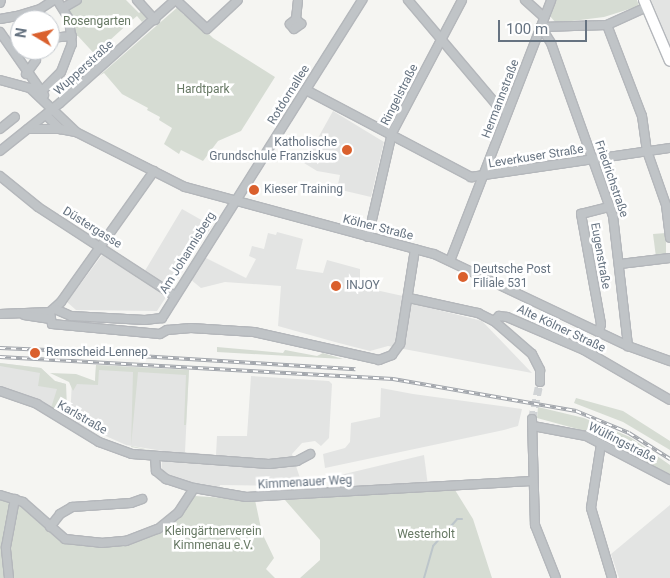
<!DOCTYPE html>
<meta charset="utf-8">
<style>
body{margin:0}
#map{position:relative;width:670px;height:578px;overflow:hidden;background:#f5f5f2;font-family:Roboto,sans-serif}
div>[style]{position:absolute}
.built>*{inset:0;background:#e3e4e3}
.green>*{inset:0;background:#d6dcd3}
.stream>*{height:2px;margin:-1px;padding:0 1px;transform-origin:1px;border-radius:1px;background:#bcc5ca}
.minor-tunnel>*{height:8px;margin-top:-4px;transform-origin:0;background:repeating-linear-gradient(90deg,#d1d4d6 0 8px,transparent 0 12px)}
.roads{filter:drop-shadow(1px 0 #b4b7bb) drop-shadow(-1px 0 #b4b7bb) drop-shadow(0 1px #b4b7bb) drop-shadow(0 -1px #b4b7bb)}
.minor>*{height:8px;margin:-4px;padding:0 4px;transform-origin:4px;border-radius:4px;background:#c0c4c7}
.major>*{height:10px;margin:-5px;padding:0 5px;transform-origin:5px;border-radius:5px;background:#fff}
.rail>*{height:4px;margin-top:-2px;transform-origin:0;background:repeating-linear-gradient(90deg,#fff 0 5.5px,#a2a6ac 0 11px);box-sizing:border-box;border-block:1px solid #a2a6ac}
.dots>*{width:14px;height:14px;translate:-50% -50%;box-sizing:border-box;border:2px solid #fff;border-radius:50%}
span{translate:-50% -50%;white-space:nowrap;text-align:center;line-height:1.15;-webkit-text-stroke:5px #fff;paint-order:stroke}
.park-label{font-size:12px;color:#677964}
.street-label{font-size:12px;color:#667381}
.poi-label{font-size:12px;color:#667381}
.right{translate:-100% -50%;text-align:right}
.left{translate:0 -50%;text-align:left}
.north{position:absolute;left:10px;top:10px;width:50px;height:50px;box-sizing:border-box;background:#fff;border:1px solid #c2c7cd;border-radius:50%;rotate:279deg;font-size:14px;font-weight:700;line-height:20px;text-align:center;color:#667381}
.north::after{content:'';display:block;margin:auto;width:18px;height:22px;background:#da602d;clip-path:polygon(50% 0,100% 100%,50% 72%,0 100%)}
.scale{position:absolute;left:498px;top:20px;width:89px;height:22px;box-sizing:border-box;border:2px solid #667381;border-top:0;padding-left:6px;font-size:15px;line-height:18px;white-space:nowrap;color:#667381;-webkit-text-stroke:4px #fff;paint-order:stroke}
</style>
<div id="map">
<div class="built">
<div style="clip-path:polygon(651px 0,670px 0,670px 45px)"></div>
<div style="clip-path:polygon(333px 111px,384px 142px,371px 197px,337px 189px,340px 175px,317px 171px,304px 163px)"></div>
<div style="clip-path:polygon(182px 209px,212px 226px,157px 311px,76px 310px,67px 302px,102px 255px,140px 279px)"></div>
<div style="clip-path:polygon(277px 232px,303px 239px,296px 269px,323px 273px,327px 260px,360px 269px,360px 278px,371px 289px,403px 296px,403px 301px,482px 321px,532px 373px,388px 346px,370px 351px,335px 342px,278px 326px,281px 286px,225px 282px,201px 288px,190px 279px,204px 257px,246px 278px,256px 259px,249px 256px,252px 246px,264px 249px,268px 233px,276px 235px)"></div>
<div style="clip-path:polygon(0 363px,41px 368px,55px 381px,66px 384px,67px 416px,34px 398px,0 387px)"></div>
<div style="clip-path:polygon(96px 365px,189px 370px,185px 452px,216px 455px,217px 436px,247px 436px,251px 376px,329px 381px,332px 384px,329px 438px,321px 446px,315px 441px,302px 443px,292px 454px,302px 484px,296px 486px,220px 485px,219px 489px,169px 477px,161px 472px,163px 451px,126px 445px,70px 420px,72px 380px,95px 381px)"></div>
<div style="clip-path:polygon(381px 388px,413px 394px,522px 409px,518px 426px,504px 430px,325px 468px,323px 454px,345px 448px,350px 442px,351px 423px,380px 417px)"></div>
<div style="clip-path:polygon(424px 455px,428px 486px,332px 489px,332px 477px)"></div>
<div style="clip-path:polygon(670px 505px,670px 578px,619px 578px,611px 554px)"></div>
</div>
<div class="green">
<div style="clip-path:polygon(81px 0,126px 0,139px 13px,143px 10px,149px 16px,142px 22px,137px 16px,131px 21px,98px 51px,103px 57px,100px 60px,78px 36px,74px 36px,65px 10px)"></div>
<div style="clip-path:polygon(555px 0,637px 0,639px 6px,604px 17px,556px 23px,549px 15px)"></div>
<div style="clip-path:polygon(179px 6px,183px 9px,181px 12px,184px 15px,186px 12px,213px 38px,275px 77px,241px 131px,218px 141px,203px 161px,181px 150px,179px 154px,164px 144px,172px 128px,159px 120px,160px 117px,147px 110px,148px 108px,122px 94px,104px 73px,99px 76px)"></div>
<div style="clip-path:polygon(666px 233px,666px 255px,656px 257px,653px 234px)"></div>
<div style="clip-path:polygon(217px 347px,283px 353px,285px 350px,317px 356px,323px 353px,343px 359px,217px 352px)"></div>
<div style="clip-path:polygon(0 363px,41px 368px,55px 381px,66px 384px,67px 416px,51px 408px,57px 389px,38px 386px,40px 373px,0 366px)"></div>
<div style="clip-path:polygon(96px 365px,189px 370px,186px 425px,184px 425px,186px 375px,138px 372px,131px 446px,155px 451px,131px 447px,133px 372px,99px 370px,98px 385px,77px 384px,73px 391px,69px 382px,50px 373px,76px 374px,95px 381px)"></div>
<div style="clip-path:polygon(576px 398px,623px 411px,670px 441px,670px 450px,623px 422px,574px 403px)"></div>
<div style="clip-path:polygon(538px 407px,584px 418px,630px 437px,670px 465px,670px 478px,585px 431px,537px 418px)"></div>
<div style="clip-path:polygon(450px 489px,455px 490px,473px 519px,492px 578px,300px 578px,320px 560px,320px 540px,285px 500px)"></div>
<div style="clip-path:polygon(195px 496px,255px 500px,262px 533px,274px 558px,266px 569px,275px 578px,0 578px,0 498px,20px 504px,65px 541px,97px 546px,129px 543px,152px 536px,179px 516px)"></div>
</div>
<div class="stream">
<div style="left:424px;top:578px;width:33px;rotate:-74deg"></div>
<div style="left:433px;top:546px;width:36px;rotate:-48deg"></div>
<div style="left:457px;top:519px;width:5px"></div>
</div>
<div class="minor-tunnel">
<div style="left:532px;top:419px;width:38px;rotate:-78deg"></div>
</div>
<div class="roads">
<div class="minor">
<div style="left:137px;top:0;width:27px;rotate:48deg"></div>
<div style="left:176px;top:0;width:42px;rotate:43.1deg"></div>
<div style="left:207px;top:29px;width:42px;rotate:-43.1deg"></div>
<div style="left:408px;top:0;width:136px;rotate:49.8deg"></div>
<div style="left:496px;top:104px;width:14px;rotate:34deg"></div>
<div style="left:525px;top:0;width:25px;rotate:42deg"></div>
<div style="left:0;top:3px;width:3px;rotate:-72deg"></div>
<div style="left:63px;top:8px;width:16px;rotate:-30deg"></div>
<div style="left:17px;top:16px;width:24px;rotate:-17deg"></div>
<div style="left:40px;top:9px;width:17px;rotate:-33deg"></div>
<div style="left:0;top:19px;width:17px;rotate:-10deg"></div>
<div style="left:17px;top:16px;width:6px;rotate:59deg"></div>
<div style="left:296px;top:19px;width:8px;rotate:140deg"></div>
<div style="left:290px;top:24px;width:6px;rotate:51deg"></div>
<div style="left:294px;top:29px;width:9px;rotate:-36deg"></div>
<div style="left:301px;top:24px;width:7px;rotate:-135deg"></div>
<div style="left:296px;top:19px;width:19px;rotate:-84deg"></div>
<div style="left:607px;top:25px;width:97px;rotate:69deg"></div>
<div style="left:642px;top:116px;width:35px;rotate:82deg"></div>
<div style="left:647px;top:151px;width:57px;rotate:70.6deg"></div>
<div style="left:666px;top:205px;width:33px;rotate:83deg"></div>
<div style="left:541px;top:27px;width:19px;rotate:58deg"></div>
<div style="left:551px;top:43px;width:184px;rotate:70.3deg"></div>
<div style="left:613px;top:216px;width:131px;rotate:83.4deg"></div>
<div style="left:541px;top:27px;width:66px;rotate:-1.7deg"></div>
<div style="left:607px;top:25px;width:44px;rotate:-24.2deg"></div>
<div style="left:0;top:32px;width:77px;rotate:55.1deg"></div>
<div style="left:50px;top:38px;width:22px;rotate:-5deg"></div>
<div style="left:36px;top:59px;width:9px;rotate:-90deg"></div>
<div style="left:26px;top:74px;width:17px;rotate:-54deg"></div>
<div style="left:0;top:80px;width:31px;rotate:15deg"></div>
<div style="left:30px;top:88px;width:64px;rotate:43.7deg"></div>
<div style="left:76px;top:132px;width:122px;rotate:26.8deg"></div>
<div style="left:185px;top:187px;width:258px;rotate:15.1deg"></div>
<div style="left:434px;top:254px;width:215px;rotate:25.4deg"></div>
<div style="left:628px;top:346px;width:45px;rotate:19.7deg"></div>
<div style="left:306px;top:90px;width:187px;rotate:27.8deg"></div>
<div style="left:471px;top:177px;width:201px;rotate:-8.3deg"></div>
<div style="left:41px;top:92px;width:28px;rotate:-45deg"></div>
<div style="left:61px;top:72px;width:30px;rotate:-69deg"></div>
<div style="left:72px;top:44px;width:25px;rotate:-97deg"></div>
<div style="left:69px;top:19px;width:22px;rotate:-122deg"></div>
<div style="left:46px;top:115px;width:20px;rotate:45deg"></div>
<div style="left:60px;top:129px;width:16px;rotate:11deg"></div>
<div style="left:0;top:129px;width:19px;rotate:-39deg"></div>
<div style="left:28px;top:129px;width:32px"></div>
<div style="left:0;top:151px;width:77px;rotate:-38.7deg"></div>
<div style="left:60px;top:103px;width:154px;rotate:-41.8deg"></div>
<div style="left:154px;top:171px;width:161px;rotate:125.4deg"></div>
<div style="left:61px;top:302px;width:15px;rotate:138deg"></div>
<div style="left:50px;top:312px;width:12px;rotate:81deg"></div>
<div style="left:52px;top:324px;width:108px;rotate:5.3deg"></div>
<div style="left:160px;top:334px;width:8px;rotate:-30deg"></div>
<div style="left:167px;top:330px;width:24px;rotate:-5deg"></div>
<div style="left:191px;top:328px;width:63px;rotate:3.6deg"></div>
<div style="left:254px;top:332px;width:128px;rotate:12.6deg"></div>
<div style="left:379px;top:360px;width:14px;rotate:-21deg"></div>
<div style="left:392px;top:355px;width:14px;rotate:-54deg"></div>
<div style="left:400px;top:344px;width:96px;rotate:-81deg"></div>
<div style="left:0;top:176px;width:49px;rotate:39.2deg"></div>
<div style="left:38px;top:207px;width:163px;rotate:33deg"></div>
<div style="left:368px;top:237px;width:107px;rotate:-77deg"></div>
<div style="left:392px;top:133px;width:150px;rotate:-62.2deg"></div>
<div style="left:450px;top:261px;width:280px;rotate:-68.8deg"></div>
<div style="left:620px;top:264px;width:50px;rotate:-6.8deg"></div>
<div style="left:409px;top:298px;width:71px;rotate:12.3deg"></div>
<div style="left:478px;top:313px;width:18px;rotate:27deg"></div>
<div style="left:494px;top:321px;width:50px;rotate:41deg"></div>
<div style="left:532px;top:354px;width:18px;rotate:63deg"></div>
<div style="left:540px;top:370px;width:12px;rotate:90deg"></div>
<div style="left:55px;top:309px;width:17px;rotate:24deg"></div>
<div style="left:71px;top:316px;width:74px;rotate:3.1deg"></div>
<div style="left:145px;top:320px;width:17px;rotate:-7deg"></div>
<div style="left:0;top:314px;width:50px;rotate:-2.3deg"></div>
<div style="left:24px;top:315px;width:25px;rotate:9deg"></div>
<div style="left:162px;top:318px;width:376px;rotate:-57.8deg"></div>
<div style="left:494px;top:321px;width:7px;rotate:-45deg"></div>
<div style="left:499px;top:316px;width:8px;rotate:7deg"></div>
<div style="left:507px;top:317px;width:84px;rotate:23.2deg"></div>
<div style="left:584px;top:350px;width:99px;rotate:30.2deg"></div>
<div style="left:599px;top:332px;width:8px;rotate:-76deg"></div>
<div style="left:601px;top:324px;width:112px;rotate:-100.3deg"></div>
<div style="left:581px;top:214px;width:30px;rotate:-14deg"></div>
<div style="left:0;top:391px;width:39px;rotate:19deg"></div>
<div style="left:37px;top:404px;width:73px;rotate:31.5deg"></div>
<div style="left:99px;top:442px;width:35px;rotate:20deg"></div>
<div style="left:132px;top:454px;width:137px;rotate:4.2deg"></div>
<div style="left:269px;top:464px;width:28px;rotate:-6deg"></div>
<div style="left:297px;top:461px;width:15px;rotate:-28deg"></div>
<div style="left:532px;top:419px;width:106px;rotate:88.4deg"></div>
<div style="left:535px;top:525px;width:57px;rotate:68.4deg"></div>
<div style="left:533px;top:426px;width:54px;rotate:10.7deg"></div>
<div style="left:586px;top:436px;width:95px;rotate:27.6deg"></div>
<div style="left:601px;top:444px;width:65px;rotate:98.9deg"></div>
<div style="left:591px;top:508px;width:73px;rotate:73.3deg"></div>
<div style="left:155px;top:457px;width:14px;rotate:86deg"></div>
<div style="left:156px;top:471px;width:13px;rotate:39deg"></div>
<div style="left:166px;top:479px;width:29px;rotate:18deg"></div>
<div style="left:194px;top:488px;width:53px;rotate:9.8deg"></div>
<div style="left:246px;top:497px;width:286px;rotate:-3.2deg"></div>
<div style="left:0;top:495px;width:24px;rotate:17deg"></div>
<div style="left:23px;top:502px;width:56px;rotate:41.4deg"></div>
<div style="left:65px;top:539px;width:36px;rotate:6deg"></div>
<div style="left:101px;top:543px;width:25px;rotate:-5deg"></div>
<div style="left:126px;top:541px;width:34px;rotate:-21deg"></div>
<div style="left:158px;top:529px;width:26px;rotate:-39deg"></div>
<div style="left:178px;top:513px;width:30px;rotate:-57deg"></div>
<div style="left:50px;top:527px;width:16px;rotate:-52deg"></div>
<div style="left:60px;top:514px;width:14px;rotate:-30deg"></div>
<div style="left:72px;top:507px;width:59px;rotate:-3.9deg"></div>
<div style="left:131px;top:503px;width:12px;rotate:-20deg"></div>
<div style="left:9px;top:578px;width:31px;rotate:-96deg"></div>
<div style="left:6px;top:547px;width:49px;rotate:-79.4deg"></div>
</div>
<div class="major">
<div style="left:644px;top:0;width:66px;rotate:66.9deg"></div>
</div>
</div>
<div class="rail">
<div style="left:0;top:348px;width:47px;rotate:2.4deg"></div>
<div style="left:58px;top:351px;width:298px;rotate:3.5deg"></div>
<div style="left:0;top:357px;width:394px;rotate:3.2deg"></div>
<div style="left:393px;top:379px;width:186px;rotate:9.9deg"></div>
<div style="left:576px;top:411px;width:57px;rotate:22.5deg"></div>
<div style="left:629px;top:433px;width:49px;rotate:32.4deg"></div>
</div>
<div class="dots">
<div style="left:347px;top:150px;background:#da602d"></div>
<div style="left:254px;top:190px;background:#da602d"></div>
<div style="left:463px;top:277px;background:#da602d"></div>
<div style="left:336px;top:286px;background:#da602d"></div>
<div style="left:35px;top:353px;background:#da602d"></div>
</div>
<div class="park-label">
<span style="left:97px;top:22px">Rosengarten</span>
<span style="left:203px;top:90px">Hardtpark</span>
<span style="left:213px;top:539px">Kleingärtnerverein<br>Kimmenau e.V.</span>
<span style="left:426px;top:535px">Westerholt</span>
</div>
<div class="street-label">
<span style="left:84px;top:68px;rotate:-42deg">Wupperstraße</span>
<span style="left:289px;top:95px;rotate:-58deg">Rotdornallee</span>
<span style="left:400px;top:95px;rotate:-63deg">Ringelstraße</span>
<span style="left:501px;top:99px;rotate:-69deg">Hermannstraße</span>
<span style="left:536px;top:157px;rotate:-9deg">Leverkuser Straße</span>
<span style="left:611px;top:179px;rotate:71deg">Friedrichstraße</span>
<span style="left:92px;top:228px;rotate:32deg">Düstergasse</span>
<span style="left:378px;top:228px;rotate:14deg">Kölner Straße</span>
<span style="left:188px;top:253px;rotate:-58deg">Am Johannisberg</span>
<span style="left:600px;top:256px;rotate:80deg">Eugenstraße</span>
<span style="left:561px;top:329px;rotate:25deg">Alte Kölner Straße</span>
<span style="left:82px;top:418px;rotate:30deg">Karlstraße</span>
<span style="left:622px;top:443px;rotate:27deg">Wülfingstraße</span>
<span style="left:305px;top:483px;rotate:-3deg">Kimmenauer Weg</span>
</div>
<div class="poi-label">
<span class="right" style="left:337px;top:150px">Katholische<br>Grundschule Franziskus</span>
<span class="left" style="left:264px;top:190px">Kieser Training</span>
<span class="left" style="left:473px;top:277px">Deutsche Post<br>Filiale 531</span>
<span class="left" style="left:346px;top:286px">INJOY</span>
<span class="left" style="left:46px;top:353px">Remscheid-Lennep</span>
</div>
<div class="north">N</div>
<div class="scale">100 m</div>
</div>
